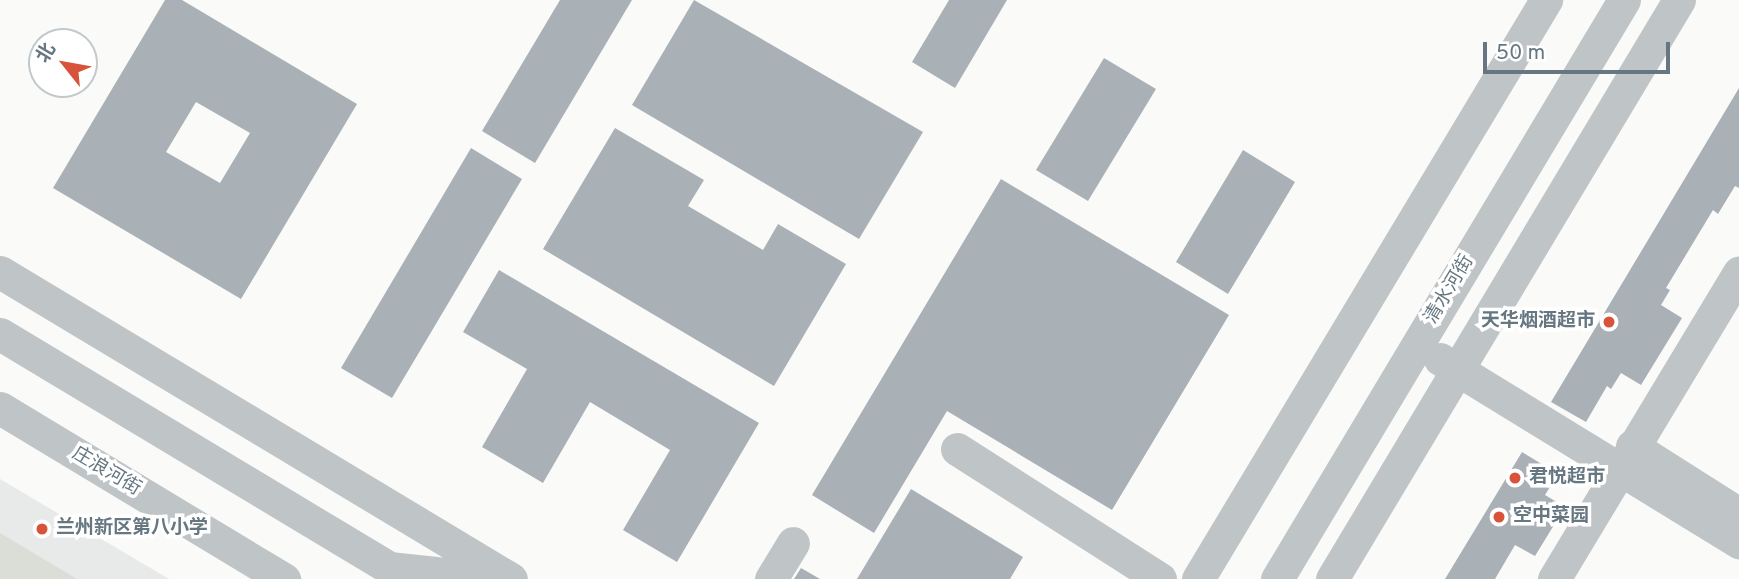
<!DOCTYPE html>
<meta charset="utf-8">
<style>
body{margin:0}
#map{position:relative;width:1739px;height:579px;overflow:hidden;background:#fafaf8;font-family:Overpass,"Noto Sans SC",sans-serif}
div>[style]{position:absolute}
.built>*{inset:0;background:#e8e9e9}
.green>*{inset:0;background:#daded7}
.building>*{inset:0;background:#a9b1b7}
.minor>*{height:33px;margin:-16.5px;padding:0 16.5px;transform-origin:16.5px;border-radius:16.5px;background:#bfc4c7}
.dots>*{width:19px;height:19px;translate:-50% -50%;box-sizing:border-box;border:4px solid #fff;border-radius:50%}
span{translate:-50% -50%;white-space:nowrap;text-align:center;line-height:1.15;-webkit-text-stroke:7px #fff;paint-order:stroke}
.street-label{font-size:19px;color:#667781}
.poi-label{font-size:19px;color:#667781;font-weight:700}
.right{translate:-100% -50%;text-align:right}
.left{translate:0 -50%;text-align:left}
.north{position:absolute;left:28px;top:28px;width:70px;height:70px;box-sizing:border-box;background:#fff;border:2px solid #c2c9cd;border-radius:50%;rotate:301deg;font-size:19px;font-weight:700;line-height:28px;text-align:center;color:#667781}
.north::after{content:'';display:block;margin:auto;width:24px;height:32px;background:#d7543b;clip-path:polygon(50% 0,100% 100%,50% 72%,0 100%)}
.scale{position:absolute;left:1483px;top:42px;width:187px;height:32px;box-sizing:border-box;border:4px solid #667781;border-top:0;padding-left:9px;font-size:21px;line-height:24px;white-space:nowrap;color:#667781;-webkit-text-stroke:5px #fff;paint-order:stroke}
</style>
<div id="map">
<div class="built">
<div style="clip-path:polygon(0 479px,169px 579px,0 579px)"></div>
</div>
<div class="green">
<div style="clip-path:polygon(0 533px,77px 579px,0 579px)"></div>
</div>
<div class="building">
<div style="clip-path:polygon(evenodd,165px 0,182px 0,357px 104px,241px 299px,53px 188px,165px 0,196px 102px,250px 133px,220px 183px,166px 152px,196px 102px)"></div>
<div style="clip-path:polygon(560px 0,632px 0,535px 163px,482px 131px)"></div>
<div style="clip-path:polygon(694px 0,923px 132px,859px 239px,632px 105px)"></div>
<div style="clip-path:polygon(949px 0,1007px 0,955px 88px,912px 62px)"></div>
<div style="clip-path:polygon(1104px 58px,1156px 89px,1088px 201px,1036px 170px)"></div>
<div style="clip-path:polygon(1739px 88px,1739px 188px,1735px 186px,1718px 214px,1713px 210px,1666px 288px,1670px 290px,1661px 305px,1682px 318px,1641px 385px,1621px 373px,1611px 389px,1607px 386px,1586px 422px,1551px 402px)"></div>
<div style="clip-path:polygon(615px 128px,704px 180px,688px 206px,763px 250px,778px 224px,846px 264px,774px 386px,543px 249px)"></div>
<div style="clip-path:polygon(471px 148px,522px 179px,392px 398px,341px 368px)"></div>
<div style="clip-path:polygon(1243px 150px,1295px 182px,1228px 294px,1176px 262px)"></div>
<div style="clip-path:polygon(1001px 179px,1229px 315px,1112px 510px,947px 411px,874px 533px,812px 495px)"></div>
<div style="clip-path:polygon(499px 270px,759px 423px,677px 562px,623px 530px,670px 450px,590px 402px,543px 483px,482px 447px,527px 369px,463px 332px)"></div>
<div style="clip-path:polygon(1522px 452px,1558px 474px,1545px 495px,1565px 507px,1535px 556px,1515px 545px,1495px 579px,1445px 579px)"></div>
<div style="clip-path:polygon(911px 489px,1023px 557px,1010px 579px,857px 579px)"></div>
<div style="clip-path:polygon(801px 568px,820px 579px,794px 579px)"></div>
</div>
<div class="minor">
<div style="left:0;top:272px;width:596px;rotate:31deg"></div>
<div style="left:0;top:334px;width:476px;rotate:31deg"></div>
<div style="left:1440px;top:359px;width:351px;rotate:31.5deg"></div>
<div style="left:0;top:408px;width:332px;rotate:31.1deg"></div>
<div style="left:1632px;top:446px;width:127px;rotate:32.4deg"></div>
<div style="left:957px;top:449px;width:241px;rotate:32.6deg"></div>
<div style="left:389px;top:568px;width:106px;rotate:6deg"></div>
<div style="left:771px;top:579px;width:42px;rotate:-58.6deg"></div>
<div style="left:1198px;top:579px;width:676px;rotate:-58.99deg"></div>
<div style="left:1277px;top:579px;width:675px;rotate:-59.07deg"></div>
<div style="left:1332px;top:579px;width:675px;rotate:-59.07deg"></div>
<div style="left:1554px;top:579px;width:358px;rotate:-58.9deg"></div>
</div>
<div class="dots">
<div style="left:1609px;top:322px;background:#d7543b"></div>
<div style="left:1515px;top:478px;background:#d7543b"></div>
<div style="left:1499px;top:517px;background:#d7543b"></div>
<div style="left:42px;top:529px;background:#d7543b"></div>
</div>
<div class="street-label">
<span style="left:1450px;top:290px;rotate:-59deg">清水河街</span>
<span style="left:106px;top:472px;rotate:31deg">庄浪河街</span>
</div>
<div class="poi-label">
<span class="right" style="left:1595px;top:322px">天华烟酒超市</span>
<span class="left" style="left:1529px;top:478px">君悦超市</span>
<span class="left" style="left:1513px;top:517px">空中菜园</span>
<span class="left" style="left:56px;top:529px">兰州新区第八小学</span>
</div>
<div class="north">北</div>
<div class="scale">50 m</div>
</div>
